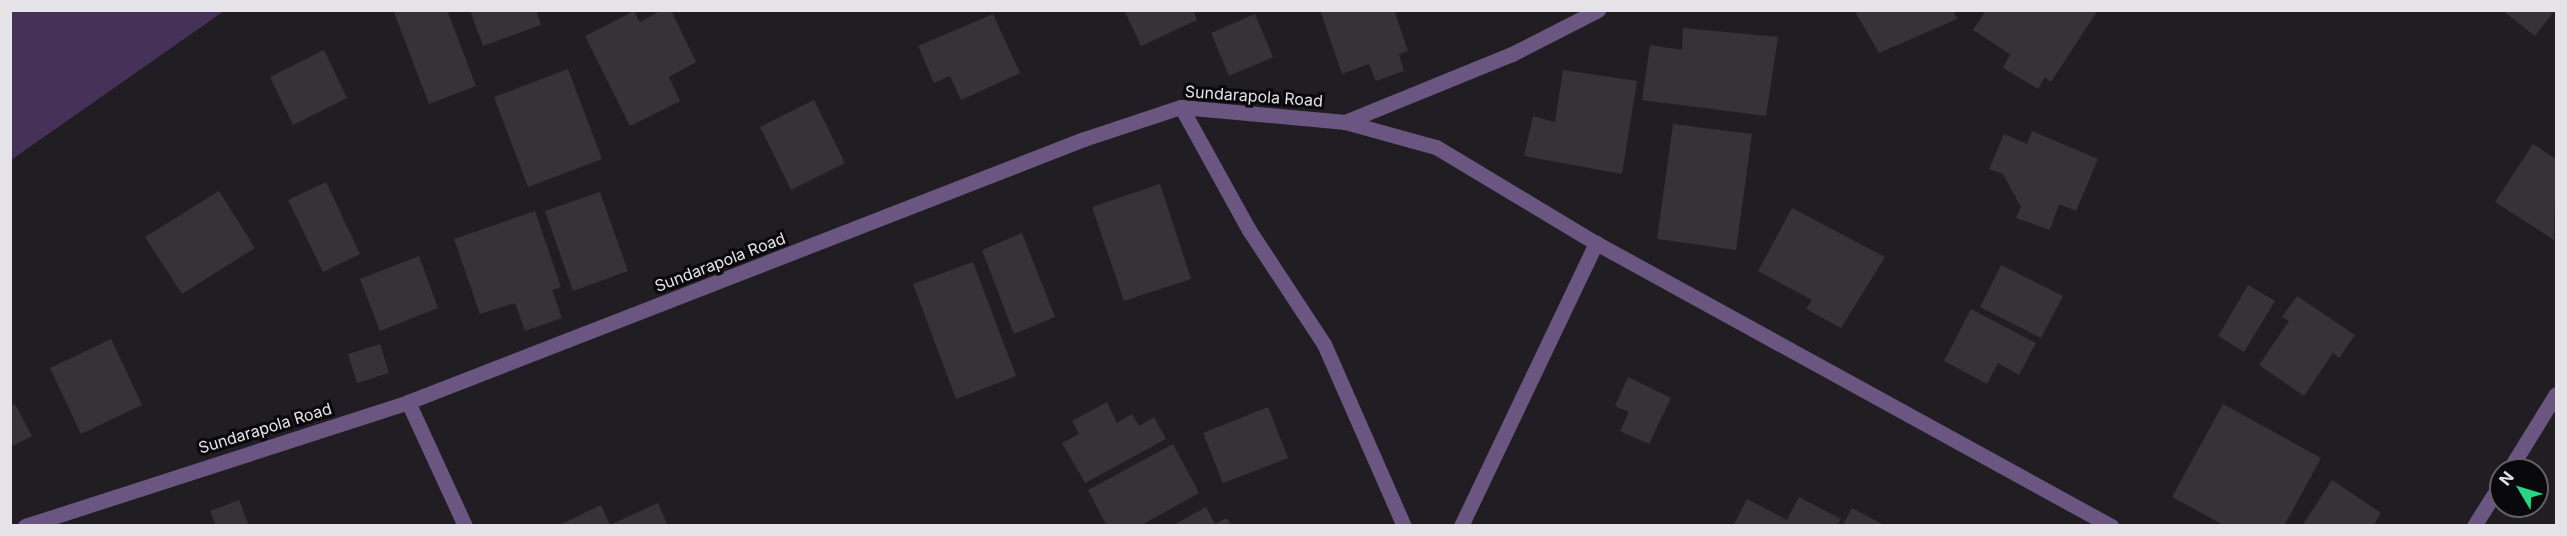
<!DOCTYPE html>
<style>
body{margin:0}
#map{position:relative;width:2567px;height:536px;overflow:hidden;background:#201e23;font-family:Inter,sans-serif}
div>[style]{position:absolute}
.green>*{inset:0;background:#463259}
.building>*{inset:0;background:#353238}
.minor>*{height:15px;margin:-7.5px;padding:0 7.5px;transform-origin:7.5px;border-radius:7.5px;background:#6b5581}
span{translate:-50% -50%;white-space:nowrap;text-align:center;line-height:1.15;-webkit-text-stroke:6px #09080b;paint-order:stroke}
.street-label{font-size:16px;color:#e5e3e7}
.frame{position:absolute;inset:0;border:12px solid #e5e3e7;pointer-events:none}
.north{position:absolute;left:2489px;top:458px;width:60px;height:60px;box-sizing:border-box;background:#09080b;border:2px solid #616063;border-radius:50%;rotate:308deg;font-size:16px;font-weight:700;line-height:24px;text-align:center;color:#e5e3e7}
.north::after{content:'';display:block;margin:auto;width:21px;height:27px;background:#25d886;clip-path:polygon(50% 0,100% 100%,50% 72%,0 100%)}
</style>
<div id="map">
<div class="green">
<div style="clip-path:polygon(11px 10px,224px 10px,224px 11px,11px 160px)"></div>
</div>
<div class="building">
<div style="clip-path:polygon(393px 10px,447px 10px,476px 86px,429px 104px)"></div>
<div style="clip-path:polygon(470px 10px,536px 10px,541px 25px,483px 46px)"></div>
<div style="clip-path:polygon(662px 10px,671px 10px,696px 62px,669px 77px,680px 101px,630px 126px,585px 36px,634px 11px,640px 22px)"></div>
<div style="clip-path:polygon(1124px 10px,1193px 10px,1197px 20px,1141px 46px)"></div>
<div style="clip-path:polygon(1320px 10px,1394px 10px,1408px 51px,1399px 54px,1404px 71px,1376px 81px,1369px 64px,1342px 74px)"></div>
<div style="clip-path:polygon(1854px 10px,1953px 10px,1957px 19px,1879px 53px)"></div>
<div style="clip-path:polygon(1986px 10px,2098px 10px,2051px 82px,2045px 77px,2038px 89px,2003px 68px,2010px 54px,1973px 30px)"></div>
<div style="clip-path:polygon(2502px 10px,2555px 10px,2535px 36px)"></div>
<div style="clip-path:polygon(993px 14px,1020px 73px,961px 100px,950px 76px,934px 83px,918px 46px)"></div>
<div style="clip-path:polygon(1255px 14px,1273px 57px,1229px 76px,1211px 33px)"></div>
<div style="clip-path:polygon(1683px 28px,1778px 37px,1766px 116px,1642px 100px,1650px 45px,1682px 50px)"></div>
<div style="clip-path:polygon(324px 50px,347px 98px,293px 125px,270px 77px)"></div>
<div style="clip-path:polygon(568px 69px,602px 159px,528px 187px,494px 97px)"></div>
<div style="clip-path:polygon(1563px 70px,1637px 81px,1622px 174px,1524px 156px,1533px 116px,1555px 122px)"></div>
<div style="clip-path:polygon(814px 100px,845px 163px,791px 190px,760px 127px)"></div>
<div style="clip-path:polygon(1673px 124px,1752px 134px,1736px 250px,1657px 239px)"></div>
<div style="clip-path:polygon(2032px 131px,2098px 159px,2076px 211px,2059px 204px,2050px 230px,2016px 218px,2021px 207px,2003px 174px,1989px 169px,2004px 134px,2027px 144px)"></div>
<div style="clip-path:polygon(2533px 144px,2556px 159px,2554px 240px,2495px 202px)"></div>
<div style="clip-path:polygon(326px 182px,360px 254px,323px 272px,288px 200px)"></div>
<div style="clip-path:polygon(1160px 184px,1191px 279px,1124px 301px,1092px 207px)"></div>
<div style="clip-path:polygon(219px 191px,255px 248px,182px 294px,145px 237px)"></div>
<div style="clip-path:polygon(600px 192px,628px 271px,573px 291px,545px 211px)"></div>
<div style="clip-path:polygon(1792px 208px,1885px 257px,1841px 328px,1806px 309px,1812px 300px,1758px 271px)"></div>
<div style="clip-path:polygon(535px 211px,561px 287px,552px 290px,562px 318px,525px 331px,515px 303px,480px 314px,454px 239px)"></div>
<div style="clip-path:polygon(1022px 233px,1055px 317px,1014px 334px,982px 250px)"></div>
<div style="clip-path:polygon(419px 256px,438px 308px,380px 331px,360px 279px)"></div>
<div style="clip-path:polygon(973px 262px,1016px 376px,956px 399px,913px 284px)"></div>
<div style="clip-path:polygon(2001px 265px,2063px 296px,2041px 338px,1980px 307px)"></div>
<div style="clip-path:polygon(2248px 285px,2275px 301px,2244px 352px,2218px 336px)"></div>
<div style="clip-path:polygon(2297px 296px,2355px 335px,2339px 358px,2333px 353px,2304px 396px,2259px 365px,2289px 321px,2282px 317px)"></div>
<div style="clip-path:polygon(1971px 309px,2036px 343px,2019px 375px,1998px 363px,1987px 384px,1944px 361px)"></div>
<div style="clip-path:polygon(111px 339px,142px 405px,81px 434px,50px 368px)"></div>
<div style="clip-path:polygon(380px 344px,389px 373px,357px 383px,348px 354px)"></div>
<div style="clip-path:polygon(1628px 377px,1671px 398px,1649px 444px,1620px 431px,1629px 412px,1615px 406px)"></div>
<div style="clip-path:polygon(1107px 402px,1117px 423px,1132px 414px,1139px 426px,1154px 417px,1166px 439px,1085px 483px,1062px 443px,1079px 434px,1072px 421px)"></div>
<div style="clip-path:polygon(15px 404px,32px 436px,10px 447px,10px 406px)"></div>
<div style="clip-path:polygon(2223px 404px,2321px 458px,2284px 526px,2225px 526px,2172px 497px)"></div>
<div style="clip-path:polygon(1268px 407px,1288px 458px,1223px 483px,1203px 433px)"></div>
<div style="clip-path:polygon(1173px 444px,1199px 493px,1140px 526px,1107px 526px,1088px 490px)"></div>
<div style="clip-path:polygon(2332px 480px,2381px 513px,2373px 526px,2302px 526px)"></div>
<div style="clip-path:polygon(1799px 497px,1841px 519px,1837px 526px,1733px 526px,1747px 499px,1787px 520px)"></div>
<div style="clip-path:polygon(239px 500px,249px 526px,216px 526px,210px 511px)"></div>
<div style="clip-path:polygon(658px 503px,668px 526px,557px 526px,601px 505px,610px 525px)"></div>
<div style="clip-path:polygon(1206px 507px,1215px 524px,1227px 518px,1231px 526px,1172px 526px)"></div>
<div style="clip-path:polygon(1852px 508px,1886px 526px,1842px 526px)"></div>
</div>
<div class="minor">
<div style="left:1181px;top:107px;width:141px;rotate:61.1deg"></div>
<div style="left:1249px;top:230px;width:136px;rotate:56.7deg"></div>
<div style="left:1324px;top:344px;width:199px;rotate:66.3deg"></div>
<div style="left:1345px;top:122px;width:180px;rotate:-22.2deg"></div>
<div style="left:1512px;top:54px;width:97px;rotate:-27.1deg"></div>
<div style="left:408px;top:402px;width:136px;rotate:65.3deg"></div>
<div style="left:2509px;top:470px;width:89px;rotate:-58.3deg"></div>
<div style="left:25px;top:526px;width:403px;rotate:-17.9deg"></div>
<div style="left:408px;top:402px;width:725px;rotate:-21.26deg"></div>
<div style="left:1084px;top:139px;width:102px;rotate:-18.3deg"></div>
<div style="left:1181px;top:107px;width:165px;rotate:5.2deg"></div>
<div style="left:1345px;top:122px;width:94px;rotate:15.4deg"></div>
<div style="left:1436px;top:147px;width:187px;rotate:31deg"></div>
<div style="left:1596px;top:243px;width:588px;rotate:28.79deg"></div>
<div style="left:1461px;top:526px;width:314px;rotate:-64.5deg"></div>
<div style="left:2474px;top:526px;width:51px;rotate:-57.9deg"></div>
</div>
<div class="street-label">
<span style="left:1254px;top:96px;rotate:4deg">Sundarapola Road</span>
<span style="left:720px;top:262px;rotate:-21deg">Sundarapola Road</span>
<span style="left:265px;top:428px;rotate:-17deg">Sundarapola Road</span>
</div>
<div class="frame"></div>
<div class="north">N</div>
</div>
